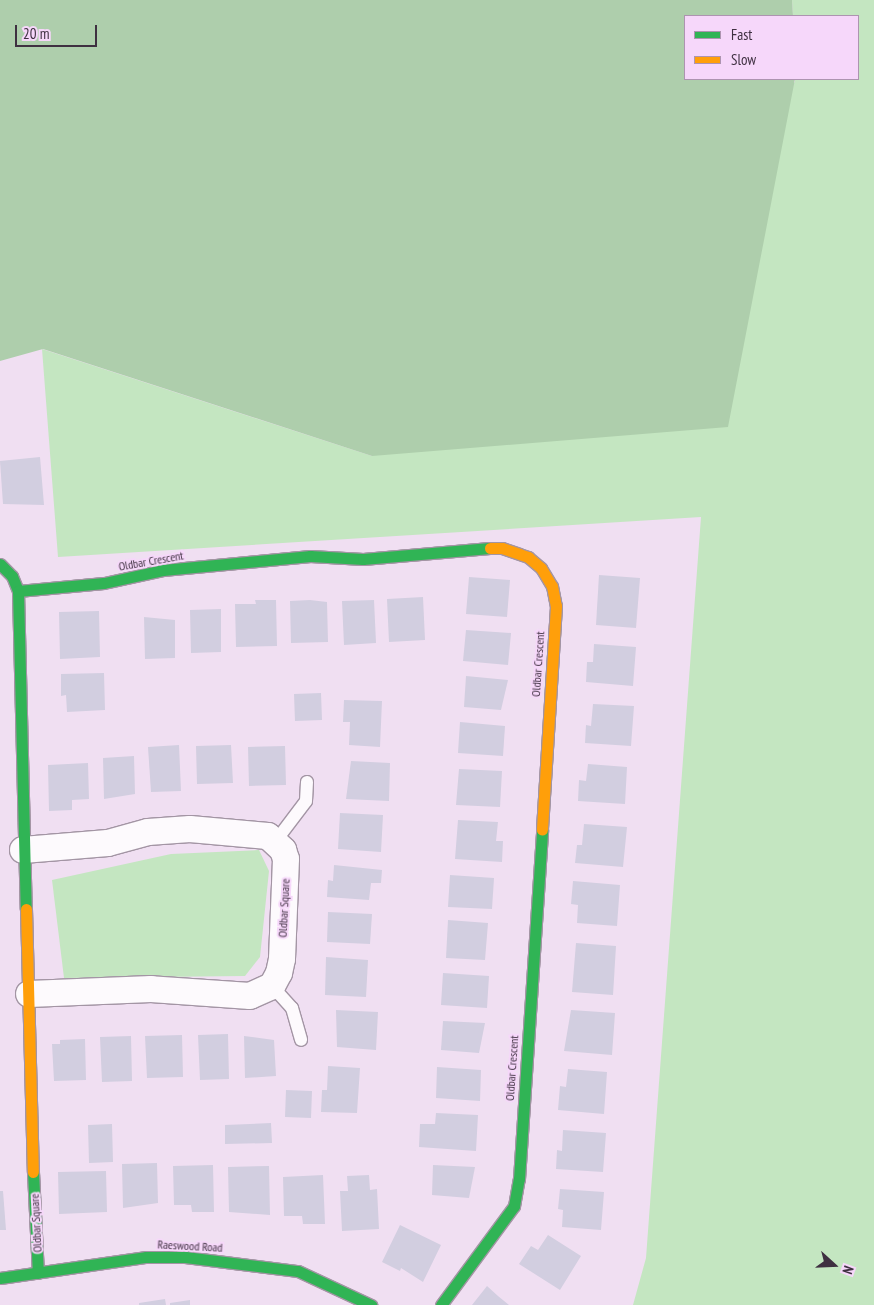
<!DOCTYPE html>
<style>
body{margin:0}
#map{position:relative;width:874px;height:1305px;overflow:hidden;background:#f0dff2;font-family:"PT Sans Narrow",sans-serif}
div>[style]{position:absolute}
.green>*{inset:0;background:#c4e6c1}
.forest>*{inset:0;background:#aeceac}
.building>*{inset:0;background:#d2cee0}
.roads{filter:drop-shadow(1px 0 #a395a4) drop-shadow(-1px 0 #a395a4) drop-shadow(0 1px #a395a4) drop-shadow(0 -1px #a395a4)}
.lane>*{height:12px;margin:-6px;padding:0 6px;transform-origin:6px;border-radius:6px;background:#fdfafd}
.street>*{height:26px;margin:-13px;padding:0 13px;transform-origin:13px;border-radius:13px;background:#fdfafd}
.fast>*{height:11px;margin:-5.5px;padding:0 5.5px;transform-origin:5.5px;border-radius:5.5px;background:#30b455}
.slow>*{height:11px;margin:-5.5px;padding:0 5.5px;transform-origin:5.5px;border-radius:5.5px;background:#ff9f0a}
span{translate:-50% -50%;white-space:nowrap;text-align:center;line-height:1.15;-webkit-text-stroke:4px #f6d7fa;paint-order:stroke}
.street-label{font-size:12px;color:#3f3041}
.legend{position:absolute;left:684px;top:15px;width:175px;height:65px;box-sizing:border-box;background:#f6d7fa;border:1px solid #ad94b0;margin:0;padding:6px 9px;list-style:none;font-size:15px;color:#3f3041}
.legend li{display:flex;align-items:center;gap:10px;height:25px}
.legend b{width:25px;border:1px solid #ad94b0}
.north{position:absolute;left:809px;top:1240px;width:50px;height:50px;-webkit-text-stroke:4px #f6d7fa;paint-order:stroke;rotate:110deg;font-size:14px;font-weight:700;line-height:20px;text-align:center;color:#3f3041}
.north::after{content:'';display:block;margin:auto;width:18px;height:22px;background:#3f3041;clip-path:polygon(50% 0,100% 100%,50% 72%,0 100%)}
.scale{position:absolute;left:15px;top:25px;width:82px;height:22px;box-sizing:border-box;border:2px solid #3f3041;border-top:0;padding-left:6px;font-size:15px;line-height:18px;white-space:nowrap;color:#3f3041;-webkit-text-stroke:4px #f6d7fa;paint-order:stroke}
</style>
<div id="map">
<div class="green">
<div style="clip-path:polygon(792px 0,874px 0,874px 1305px,633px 1305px,646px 1258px,701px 517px,58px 557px,42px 349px,372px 456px,795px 82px,795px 79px,858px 79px,858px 16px,793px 16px)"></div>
<div style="clip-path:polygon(259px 850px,269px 871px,260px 957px,245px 976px,64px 978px,52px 880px,171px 854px)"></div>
</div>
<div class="forest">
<div style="clip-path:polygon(0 0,792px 0,793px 16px,685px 16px,685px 79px,795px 79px,728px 427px,372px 456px,43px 349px,0 361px)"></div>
</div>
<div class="building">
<div style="clip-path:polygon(40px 457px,44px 505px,3px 504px,0 461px)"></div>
<div style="clip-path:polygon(599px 575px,640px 578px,636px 628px,596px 625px)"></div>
<div style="clip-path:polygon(469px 577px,510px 580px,507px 617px,466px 614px)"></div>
<div style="clip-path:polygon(423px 597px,425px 640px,389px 642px,387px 599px)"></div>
<div style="clip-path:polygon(255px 600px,276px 600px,277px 646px,236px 647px,235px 604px,256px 604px)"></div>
<div style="clip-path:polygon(310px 600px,327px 602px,328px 642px,291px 643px,290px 601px)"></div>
<div style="clip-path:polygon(374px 600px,376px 643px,344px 645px,342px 601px)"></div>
<div style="clip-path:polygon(221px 609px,221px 652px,191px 653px,190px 610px)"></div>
<div style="clip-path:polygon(99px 611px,100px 657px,60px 659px,59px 612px)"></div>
<div style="clip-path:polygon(144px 617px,175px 620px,175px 658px,145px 659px)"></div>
<div style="clip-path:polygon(466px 630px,511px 633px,508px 665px,463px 661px)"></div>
<div style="clip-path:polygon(594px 644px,636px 647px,633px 686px,586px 682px,587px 662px,593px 662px)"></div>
<div style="clip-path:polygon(104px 673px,105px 710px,67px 712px,66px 695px,61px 696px,61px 674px)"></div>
<div style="clip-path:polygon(466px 676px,508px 680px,501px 710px,464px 707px)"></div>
<div style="clip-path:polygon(321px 693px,322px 720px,295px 721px,294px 694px)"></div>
<div style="clip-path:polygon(344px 700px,382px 701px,380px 747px,349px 745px,350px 722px,343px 722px)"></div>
<div style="clip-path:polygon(593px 704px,634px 706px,631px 746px,585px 743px,586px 725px,591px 726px)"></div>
<div style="clip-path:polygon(460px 722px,505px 726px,503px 756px,458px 753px)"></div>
<div style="clip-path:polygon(179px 745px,181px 791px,151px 792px,148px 747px)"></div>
<div style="clip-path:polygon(231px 745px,233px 783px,197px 784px,196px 746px)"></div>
<div style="clip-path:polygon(285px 746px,286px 785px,249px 786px,248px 747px)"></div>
<div style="clip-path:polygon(134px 756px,135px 794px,104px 799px,103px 758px)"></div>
<div style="clip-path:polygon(351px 761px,390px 763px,389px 801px,346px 799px)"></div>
<div style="clip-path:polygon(88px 763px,89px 799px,72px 800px,72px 810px,49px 811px,48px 765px)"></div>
<div style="clip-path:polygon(588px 764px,627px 767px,625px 804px,578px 801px,579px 780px,586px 781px)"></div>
<div style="clip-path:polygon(459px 769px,502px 771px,500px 807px,456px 805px)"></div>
<div style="clip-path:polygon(340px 813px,383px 815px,381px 852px,338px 849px)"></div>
<div style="clip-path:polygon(458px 820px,498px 822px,496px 841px,503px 841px,502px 862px,455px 859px)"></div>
<div style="clip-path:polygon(584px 824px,627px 827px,623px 867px,575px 863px,577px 845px,582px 845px)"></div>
<div style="clip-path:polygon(334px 865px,382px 870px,381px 883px,371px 883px,369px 900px,327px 897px,328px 880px,333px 881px)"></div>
<div style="clip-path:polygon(450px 875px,494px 878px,492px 909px,448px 907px)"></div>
<div style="clip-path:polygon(573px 881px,620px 885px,617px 926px,577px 923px,578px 905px,571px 904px)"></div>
<div style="clip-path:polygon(328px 912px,372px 914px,370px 944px,327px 942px)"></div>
<div style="clip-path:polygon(448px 920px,488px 923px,485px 960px,446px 958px)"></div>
<div style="clip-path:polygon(576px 943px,616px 946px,613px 995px,572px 992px)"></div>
<div style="clip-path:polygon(326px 957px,368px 960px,366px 997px,325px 995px)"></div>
<div style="clip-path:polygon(443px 973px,489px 976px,487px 1008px,441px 1005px)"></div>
<div style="clip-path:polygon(336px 1010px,378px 1012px,376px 1050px,337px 1047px)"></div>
<div style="clip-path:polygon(571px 1010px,615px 1013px,612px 1055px,564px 1051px)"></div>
<div style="clip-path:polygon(443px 1021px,485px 1023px,479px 1053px,441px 1050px)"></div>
<div style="clip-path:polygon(228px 1034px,229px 1079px,200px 1080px,198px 1035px)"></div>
<div style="clip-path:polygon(182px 1035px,183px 1077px,147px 1078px,145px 1036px)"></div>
<div style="clip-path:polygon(131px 1036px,132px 1081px,102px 1082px,100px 1037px)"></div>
<div style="clip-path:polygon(244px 1036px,274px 1040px,276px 1076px,245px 1078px)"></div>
<div style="clip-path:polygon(85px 1039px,86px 1080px,54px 1081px,52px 1044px,60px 1044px,60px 1040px)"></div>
<div style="clip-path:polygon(328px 1066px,360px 1068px,357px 1113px,321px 1112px,322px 1090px,327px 1090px)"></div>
<div style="clip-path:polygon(437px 1067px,481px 1070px,480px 1101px,436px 1098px)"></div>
<div style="clip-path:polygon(568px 1069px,607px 1072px,604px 1114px,558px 1110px,560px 1086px,566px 1087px)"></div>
<div style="clip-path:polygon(286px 1090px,312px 1091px,311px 1118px,285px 1117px)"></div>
<div style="clip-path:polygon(436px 1113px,478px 1115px,476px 1151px,419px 1147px,420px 1124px,435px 1124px)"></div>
<div style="clip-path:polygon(271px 1123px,272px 1143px,225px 1144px,225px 1125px)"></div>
<div style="clip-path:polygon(112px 1124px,113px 1162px,89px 1163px,88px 1125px)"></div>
<div style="clip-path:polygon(563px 1130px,606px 1133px,603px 1172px,556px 1169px,557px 1150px,562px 1151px)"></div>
<div style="clip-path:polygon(157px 1163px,158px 1203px,123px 1208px,122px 1164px)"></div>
<div style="clip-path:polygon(213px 1165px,214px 1212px,192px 1212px,191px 1205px,174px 1205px,173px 1166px)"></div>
<div style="clip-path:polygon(433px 1165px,475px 1167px,469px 1198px,432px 1195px)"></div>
<div style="clip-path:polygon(269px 1166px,270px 1215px,229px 1212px,228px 1167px)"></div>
<div style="clip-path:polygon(106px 1171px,107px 1212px,59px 1214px,58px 1172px)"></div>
<div style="clip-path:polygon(323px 1175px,325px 1224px,303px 1224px,302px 1216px,284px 1216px,283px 1177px)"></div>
<div style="clip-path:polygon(369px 1175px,370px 1190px,377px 1189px,379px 1229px,342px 1231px,340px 1191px,348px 1191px,347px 1176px)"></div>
<div style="clip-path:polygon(560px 1189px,604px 1192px,601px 1230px,562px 1227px,563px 1210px,558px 1209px)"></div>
<div style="clip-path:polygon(0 1191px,3px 1191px,6px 1230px,0 1230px)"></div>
<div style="clip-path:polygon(400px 1225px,441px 1245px,423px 1282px,401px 1268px,400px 1271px,382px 1262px)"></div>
<div style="clip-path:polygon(548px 1235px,581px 1256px,560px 1290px,519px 1264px,531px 1246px,538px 1250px)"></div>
<div style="clip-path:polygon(487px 1286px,498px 1296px,509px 1305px,472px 1305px)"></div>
<div style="clip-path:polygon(165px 1299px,166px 1305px,139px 1305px,139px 1303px)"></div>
<div style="clip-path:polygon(190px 1300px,190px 1305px,170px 1305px,170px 1303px)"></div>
</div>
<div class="roads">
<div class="lane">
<div style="left:275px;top:842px;width:51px;rotate:-52.9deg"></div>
<div style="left:306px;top:801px;width:19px;rotate:-87deg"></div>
<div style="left:272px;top:986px;width:30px;rotate:48deg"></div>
<div style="left:292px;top:1008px;width:33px;rotate:74deg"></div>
</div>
<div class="street">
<div style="left:23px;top:850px;width:85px;rotate:-4.7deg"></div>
<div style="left:108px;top:843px;width:41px;rotate:-15.4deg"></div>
<div style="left:148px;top:832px;width:42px;rotate:-4.1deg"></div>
<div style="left:190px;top:829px;width:78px;rotate:5.1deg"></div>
<div style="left:268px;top:836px;width:21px;rotate:43deg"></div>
<div style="left:283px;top:850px;width:9px;rotate:72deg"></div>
<div style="left:286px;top:859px;width:100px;rotate:92.3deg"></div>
<div style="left:282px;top:959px;width:14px;rotate:102deg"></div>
<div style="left:279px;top:973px;width:15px;rotate:118deg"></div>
<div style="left:272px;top:986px;width:24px;rotate:156deg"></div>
<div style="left:250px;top:996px;width:99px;rotate:-176deg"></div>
<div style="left:151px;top:989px;width:122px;rotate:177.7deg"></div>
</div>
<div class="fast">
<div style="left:0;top:564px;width:17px;rotate:45deg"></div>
<div style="left:12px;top:576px;width:16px;rotate:68deg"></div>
<div style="left:18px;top:591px;width:318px;rotate:88.6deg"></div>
<div style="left:18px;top:591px;width:86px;rotate:-5.3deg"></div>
<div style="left:104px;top:583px;width:60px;rotate:-12.4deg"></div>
<div style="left:163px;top:570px;width:148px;rotate:-5.4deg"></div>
<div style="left:310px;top:556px;width:53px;rotate:3.2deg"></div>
<div style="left:363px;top:559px;width:127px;rotate:-5deg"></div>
<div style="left:33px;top:1172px;width:101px;rotate:87.2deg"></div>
<div style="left:0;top:1278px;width:148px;rotate:-8.2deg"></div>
<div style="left:146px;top:1257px;width:39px"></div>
<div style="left:185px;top:1257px;width:114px;rotate:7.1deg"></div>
<div style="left:298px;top:1271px;width:81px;rotate:25deg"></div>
<div style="left:441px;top:1305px;width:123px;rotate:-53.6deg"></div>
<div style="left:514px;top:1206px;width:27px;rotate:-80deg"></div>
<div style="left:519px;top:1179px;width:350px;rotate:-86.2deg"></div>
</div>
<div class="slow">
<div style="left:490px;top:548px;width:12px"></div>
<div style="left:502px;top:548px;width:28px;rotate:19deg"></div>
<div style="left:528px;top:557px;width:17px;rotate:40deg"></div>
<div style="left:541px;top:568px;width:21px;rotate:59deg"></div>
<div style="left:552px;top:586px;width:20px;rotate:79deg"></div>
<div style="left:556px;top:606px;width:224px;rotate:93.6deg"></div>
<div style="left:26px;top:909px;width:263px;rotate:88.5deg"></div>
</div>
</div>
<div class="street-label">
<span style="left:151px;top:561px;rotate:-10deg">Oldbar Crescent</span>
<span style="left:538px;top:664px;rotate:-86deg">Oldbar Crescent</span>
<span style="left:284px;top:908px;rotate:-87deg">Oldbar Square</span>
<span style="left:512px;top:1068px;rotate:-86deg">Oldbar Crescent</span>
<span style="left:36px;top:1223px;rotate:-93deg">Oldbar Square</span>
<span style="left:190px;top:1246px;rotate:3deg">Raeswood Road</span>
</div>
<ul class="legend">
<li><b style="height:6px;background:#30b455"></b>Fast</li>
<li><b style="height:6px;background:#ff9f0a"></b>Slow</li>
</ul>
<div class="north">N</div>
<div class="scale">20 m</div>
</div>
